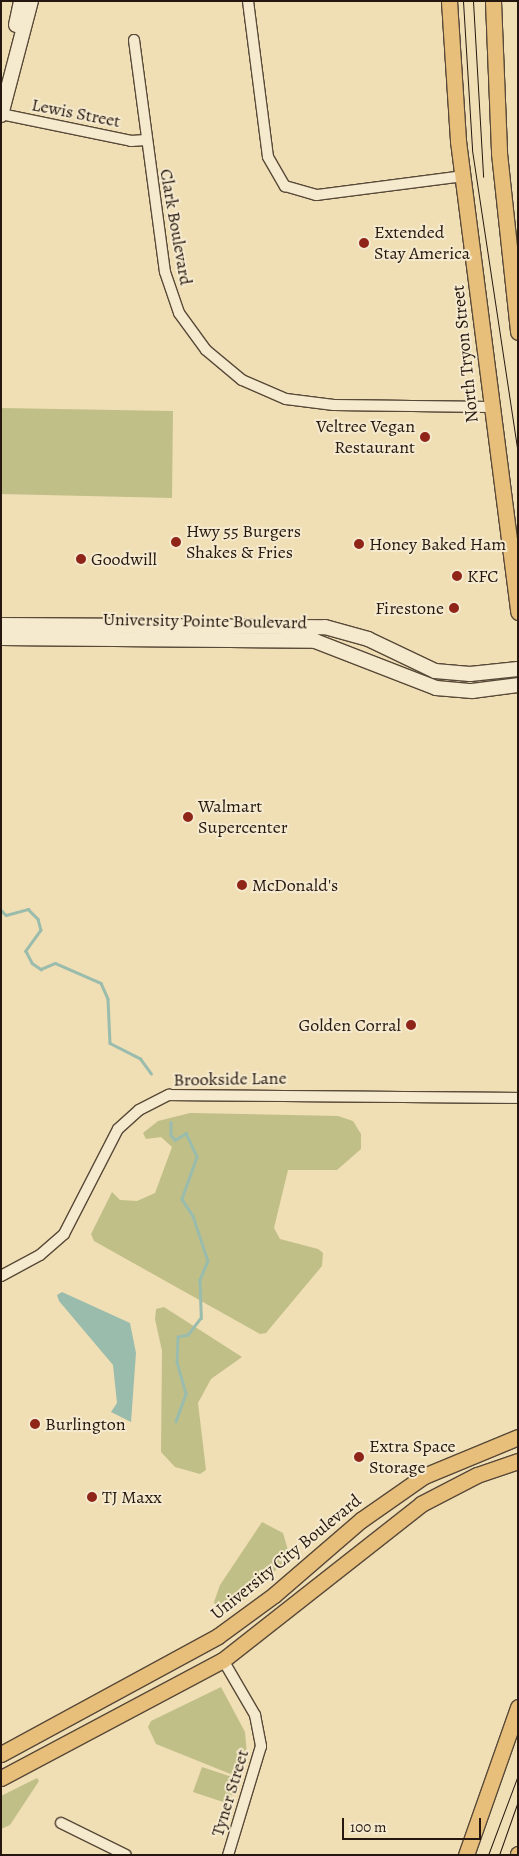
<!DOCTYPE html>
<style>
body{margin:0}
#map{position:relative;width:519px;height:1856px;overflow:hidden;background:#f0deb4;font-family:Alegreya,serif}
div>[style]{position:absolute}
.green>*{inset:0;background:#c1bf88}
.water>*{inset:0;background:#9abcad}
.stream>*{height:2.5px;margin:-1.25px;padding:0 1.25px;transform-origin:1.25px;border-radius:1.25px;background:#9abcad}
.roads{filter:drop-shadow(1px 0 #584938) drop-shadow(-1px 0 #584938) drop-shadow(0 1px #584938) drop-shadow(0 -1px #584938)}
.street>*{height:10px;margin:-5px;padding:0 5px;transform-origin:5px;border-radius:5px;background:#f5eace}
.secondary>*{height:14px;margin:-7px;padding:0 7px;transform-origin:7px;border-radius:7px;background:#f5eace}
.primary>*{height:15px;margin:-7.5px;padding:0 7.5px;transform-origin:7.5px;border-radius:7.5px;background:#e8bf7a}
.tram>*{height:1px;margin:-0.5px;padding:0 0.5px;transform-origin:0.5px;border-radius:0.5px;background:#25170f}
.dots>*{width:14px;height:14px;translate:-50% -50%;box-sizing:border-box;border:2px solid #f5eace;border-radius:50%}
span{translate:-50% -50%;white-space:nowrap;text-align:center;line-height:1.15;-webkit-text-stroke:4px #f5eace;paint-order:stroke}
.street-label{font-size:18px;color:#25170f}
.poi-label{font-size:18px;color:#25170f}
.left{translate:0 -50%;text-align:left}
.right{translate:-100% -50%;text-align:right}
.frame{position:absolute;inset:0;border:2px solid #25170f;pointer-events:none}
.scale{position:absolute;left:342px;top:1818px;width:139px;height:22px;box-sizing:border-box;border:2px solid #25170f;border-top:0;padding-left:6px;font-size:15px;line-height:18px;white-space:nowrap;color:#25170f;-webkit-text-stroke:4px #f5eace;paint-order:stroke}
</style>
<div id="map">
<div class="green">
<div style="clip-path:polygon(1px 408px,173px 411px,172px 498px,1px 494px)"></div>
<div style="clip-path:polygon(190px 1113px,338px 1116px,353px 1121px,361px 1134px,361px 1149px,337px 1170px,288px 1170px,274px 1228px,280px 1239px,318px 1249px,323px 1253px,322px 1266px,266px 1333px,260px 1334px,94px 1241px,91px 1234px,112px 1192px,120px 1200px,137px 1201px,155px 1193px,172px 1147px,161px 1137px,146px 1139px,143px 1133px,158px 1121px)"></div>
<div style="clip-path:polygon(164px 1307px,242px 1357px,211px 1379px,198px 1403px,206px 1470px,200px 1474px,175px 1467px,161px 1452px,162px 1351px,155px 1319px,156px 1309px)"></div>
<div style="clip-path:polygon(262px 1522px,283px 1533px,290px 1557px,240px 1603px,218px 1610px,214px 1602px,220px 1585px)"></div>
<div style="clip-path:polygon(221px 1687px,245px 1732px,247px 1755px,242px 1770px,233px 1775px,156px 1744px,148px 1727px,151px 1721px)"></div>
<div style="clip-path:polygon(202px 1767px,238px 1779px,229px 1804px,193px 1792px)"></div>
<div style="clip-path:polygon(37px 1778px,39px 1781px,10px 1825px,1px 1829px,1px 1796px)"></div>
</div>
<div class="water">
<div style="clip-path:polygon(62px 1292px,130px 1323px,136px 1353px,131px 1422px,111px 1412px,117px 1403px,113px 1365px,59px 1301px,57px 1295px)"></div>
</div>
<div class="stream">
<div style="left:1px;top:910px;width:7px;rotate:45deg"></div>
<div style="left:6px;top:915px;width:23px;rotate:-15deg"></div>
<div style="left:28px;top:909px;width:14px;rotate:45deg"></div>
<div style="left:38px;top:919px;width:11px;rotate:75deg"></div>
<div style="left:41px;top:930px;width:26px;rotate:126deg"></div>
<div style="left:26px;top:951px;width:13px;rotate:63deg"></div>
<div style="left:32px;top:963px;width:11px;rotate:34deg"></div>
<div style="left:41px;top:969px;width:15px;rotate:-23deg"></div>
<div style="left:55px;top:963px;width:50px;rotate:23.5deg"></div>
<div style="left:101px;top:983px;width:17px;rotate:66deg"></div>
<div style="left:108px;top:999px;width:44px;rotate:87.4deg"></div>
<div style="left:110px;top:1043px;width:34px;rotate:27deg"></div>
<div style="left:140px;top:1058px;width:19px;rotate:54deg"></div>
<div style="left:171px;top:1122px;width:13px;rotate:90deg"></div>
<div style="left:171px;top:1135px;width:6px;rotate:51deg"></div>
<div style="left:175px;top:1140px;width:13px;rotate:-32deg"></div>
<div style="left:186px;top:1133px;width:26px;rotate:65deg"></div>
<div style="left:197px;top:1157px;width:45px;rotate:109.7deg"></div>
<div style="left:182px;top:1199px;width:20px;rotate:57deg"></div>
<div style="left:193px;top:1216px;width:47px;rotate:71.6deg"></div>
<div style="left:208px;top:1261px;width:21px;rotate:113deg"></div>
<div style="left:200px;top:1280px;width:38px;rotate:88deg"></div>
<div style="left:201px;top:1318px;width:21px;rotate:127deg"></div>
<div style="left:188px;top:1335px;width:10px;rotate:169deg"></div>
<div style="left:178px;top:1337px;width:25px;rotate:92deg"></div>
<div style="left:177px;top:1362px;width:33px;rotate:74deg"></div>
<div style="left:186px;top:1394px;width:29px;rotate:110deg"></div>
</div>
<div class="roads">
<div class="street">
<div style="left:248px;top:1px;width:157px;rotate:82.7deg"></div>
<div style="left:268px;top:157px;width:34px;rotate:60deg"></div>
<div style="left:285px;top:186px;width:33px;rotate:16deg"></div>
<div style="left:317px;top:195px;width:147px;rotate:-7.4deg"></div>
<div style="left:134px;top:40px;width:234px;rotate:82.4deg"></div>
<div style="left:165px;top:272px;width:43px;rotate:71.1deg"></div>
<div style="left:179px;top:313px;width:46px;rotate:53.9deg"></div>
<div style="left:206px;top:350px;width:47px;rotate:39.8deg"></div>
<div style="left:242px;top:380px;width:48px;rotate:23.4deg"></div>
<div style="left:286px;top:399px;width:48px;rotate:7.1deg"></div>
<div style="left:334px;top:405px;width:156px;rotate:0.7deg"></div>
<div style="left:1px;top:114px;width:133px;rotate:11.7deg"></div>
<div style="left:131px;top:141px;width:15px;rotate:-4deg"></div>
<div style="left:1px;top:1276px;width:44px;rotate:-28.3deg"></div>
<div style="left:40px;top:1255px;width:32px;rotate:-41deg"></div>
<div style="left:64px;top:1234px;width:118px;rotate:-62.8deg"></div>
<div style="left:118px;top:1129px;width:28px;rotate:-42deg"></div>
<div style="left:139px;top:1110px;width:34px;rotate:-27deg"></div>
<div style="left:169px;top:1095px;width:349px;rotate:0.5deg"></div>
<div style="left:223px;top:1660px;width:64px;rotate:59.8deg"></div>
<div style="left:255px;top:1715px;width:32px;rotate:79deg"></div>
<div style="left:261px;top:1746px;width:114px;rotate:106.8deg"></div>
<div style="left:61px;top:1823px;width:72px;rotate:26.2deg"></div>
</div>
<div class="secondary">
<div style="left:16px;top:25px;width:25px;rotate:-78deg"></div>
<div style="left:1px;top:115px;width:118px;rotate:-75.3deg"></div>
<div style="left:1px;top:625px;width:324px;rotate:0.4deg"></div>
<div style="left:325px;top:627px;width:45px;rotate:15.6deg"></div>
<div style="left:368px;top:639px;width:74px;rotate:25.5deg"></div>
<div style="left:435px;top:671px;width:35px;rotate:5deg"></div>
<div style="left:470px;top:674px;width:48px;rotate:-5.9deg"></div>
<div style="left:1px;top:638px;width:314px;rotate:0.5deg"></div>
<div style="left:315px;top:641px;width:130px;rotate:21.2deg"></div>
<div style="left:436px;top:688px;width:36px;rotate:5deg"></div>
<div style="left:472px;top:691px;width:46px;rotate:-7.4deg"></div>
</div>
<div class="primary">
<div style="left:449px;top:1px;width:140px;rotate:86.3deg"></div>
<div style="left:458px;top:141px;width:475px;rotate:82.7deg"></div>
<div style="left:493px;top:1px;width:152px;rotate:87.7deg"></div>
<div style="left:499px;top:153px;width:180px;rotate:83.9deg"></div>
<div style="left:1px;top:1754px;width:247px;rotate:-28.5deg"></div>
<div style="left:218px;top:1636px;width:69px;rotate:-36.2deg"></div>
<div style="left:274px;top:1595px;width:115px;rotate:-40.8deg"></div>
<div style="left:361px;top:1520px;width:77px;rotate:-34.9deg"></div>
<div style="left:424px;top:1476px;width:102px;rotate:-22.5deg"></div>
<div style="left:1px;top:1778px;width:251px;rotate:-28deg"></div>
<div style="left:223px;top:1660px;width:252px;rotate:-38.2deg"></div>
<div style="left:421px;top:1504px;width:63px;rotate:-27.4deg"></div>
<div style="left:477px;top:1475px;width:43px;rotate:-18.9deg"></div>
<div style="left:466px;top:1855px;width:157px;rotate:-70.6deg"></div>
<div style="left:518px;top:1855px;width:1px;rotate:-90deg"></div>
</div>
</div>
<div class="tram">
<div style="left:463px;top:1px;width:149px;rotate:86.5deg"></div>
<div style="left:472px;top:150px;width:308px;rotate:81.4deg"></div>
<div style="left:473px;top:1px;width:176px;rotate:86.7deg"></div>
<div style="left:488px;top:1855px;width:85px;rotate:-69.4deg"></div>
<div style="left:499px;top:1855px;width:57px;rotate:-70.6deg"></div>
</div>
<div class="dots">
<div style="left:364px;top:243px;background:#8f2418"></div>
<div style="left:425px;top:437px;background:#8f2418"></div>
<div style="left:176px;top:542px;background:#8f2418"></div>
<div style="left:359px;top:544px;background:#8f2418"></div>
<div style="left:81px;top:559px;background:#8f2418"></div>
<div style="left:457px;top:576px;background:#8f2418"></div>
<div style="left:454px;top:608px;background:#8f2418"></div>
<div style="left:188px;top:817px;background:#8f2418"></div>
<div style="left:242px;top:885px;background:#8f2418"></div>
<div style="left:411px;top:1025px;background:#8f2418"></div>
<div style="left:35px;top:1424px;background:#8f2418"></div>
<div style="left:359px;top:1457px;background:#8f2418"></div>
<div style="left:92px;top:1497px;background:#8f2418"></div>
</div>
<div class="street-label">
<span style="left:76px;top:113px;rotate:11deg">Lewis Street</span>
<span style="left:176px;top:227px;rotate:80deg">Clark Boulevard</span>
<span style="left:465px;top:354px;rotate:-96deg">North Tryon Street</span>
<span style="left:205px;top:621px;rotate:1deg">University Pointe Boulevard</span>
<span style="left:230px;top:1079px;rotate:-1deg">Brookside Lane</span>
<span style="left:286px;top:1557px;rotate:-39deg">University City Boulevard</span>
<span style="left:230px;top:1793px;rotate:-73deg">Tyner Street</span>
</div>
<div class="poi-label">
<span class="left" style="left:374px;top:243px">Extended<br>Stay America</span>
<span class="right" style="left:415px;top:437px">Veltree Vegan<br>Restaurant</span>
<span class="left" style="left:186px;top:542px">Hwy 55 Burgers<br>Shakes &amp; Fries</span>
<span class="left" style="left:369px;top:544px">Honey Baked Ham</span>
<span class="left" style="left:91px;top:559px">Goodwill</span>
<span class="left" style="left:467px;top:576px">KFC</span>
<span class="right" style="left:444px;top:608px">Firestone</span>
<span class="left" style="left:198px;top:817px">Walmart<br>Supercenter</span>
<span class="left" style="left:252px;top:885px">McDonald's</span>
<span class="right" style="left:401px;top:1025px">Golden Corral</span>
<span class="left" style="left:45px;top:1424px">Burlington</span>
<span class="left" style="left:369px;top:1457px">Extra Space<br>Storage</span>
<span class="left" style="left:102px;top:1497px">TJ Maxx</span>
</div>
<div class="frame"></div>
<div class="scale">100 m</div>
</div>
